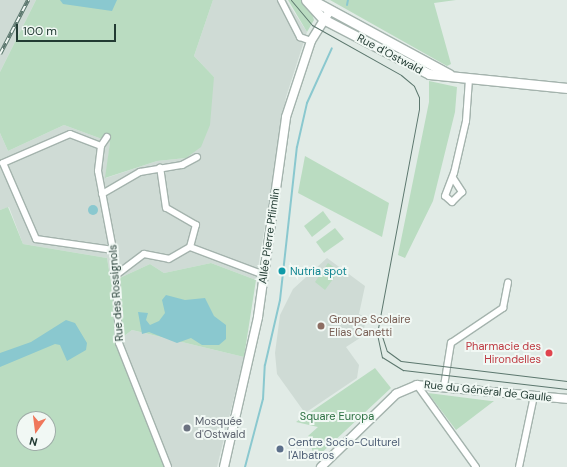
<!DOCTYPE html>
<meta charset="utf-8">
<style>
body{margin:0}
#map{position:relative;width:567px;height:467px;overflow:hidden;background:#e1ebe6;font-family:"DM Sans",sans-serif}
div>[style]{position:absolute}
.built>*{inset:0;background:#cfdbd5}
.green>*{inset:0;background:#badcc1}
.water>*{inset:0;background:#8ac8cf}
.round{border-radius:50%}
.stream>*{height:2px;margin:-1px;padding:0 1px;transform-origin:1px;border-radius:1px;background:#8ac8cf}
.roads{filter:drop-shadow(1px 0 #a4b3ad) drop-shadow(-1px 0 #a4b3ad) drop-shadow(0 1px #a4b3ad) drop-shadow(0 -1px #a4b3ad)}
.minor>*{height:6px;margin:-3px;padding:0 3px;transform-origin:3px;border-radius:3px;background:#fff}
.tertiary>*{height:8px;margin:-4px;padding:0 4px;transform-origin:4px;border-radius:4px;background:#fff}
.secondary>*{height:9px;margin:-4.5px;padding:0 4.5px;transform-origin:4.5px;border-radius:4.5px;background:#fff}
.tram>*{height:1px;margin:-0.5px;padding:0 0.5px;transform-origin:0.5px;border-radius:0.5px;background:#5c776e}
.rail>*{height:3.5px;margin-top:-1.75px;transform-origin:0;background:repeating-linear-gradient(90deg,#f1f8f4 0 6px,#5c776e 0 12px);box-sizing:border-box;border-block:1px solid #5c776e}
.dots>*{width:11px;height:11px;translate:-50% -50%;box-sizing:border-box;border:2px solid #f1f8f4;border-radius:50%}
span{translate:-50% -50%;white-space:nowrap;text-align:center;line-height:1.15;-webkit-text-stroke:4px #f1f8f4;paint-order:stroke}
.street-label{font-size:11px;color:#223b33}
.culture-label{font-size:11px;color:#0d838f}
.left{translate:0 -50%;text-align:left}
.education-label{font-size:11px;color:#785e54}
.health-label{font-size:11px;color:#be3a42}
.right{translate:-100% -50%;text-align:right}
.park-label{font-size:11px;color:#2d7143}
.worship-label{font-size:11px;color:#5b616d}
.service-label{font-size:11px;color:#4e5e75}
.north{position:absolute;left:16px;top:411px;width:40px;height:40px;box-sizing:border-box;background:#f1f8f4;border:1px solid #9eaca7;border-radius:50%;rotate:194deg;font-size:11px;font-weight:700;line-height:16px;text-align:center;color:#223b33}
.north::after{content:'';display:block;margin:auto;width:14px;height:18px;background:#ef775b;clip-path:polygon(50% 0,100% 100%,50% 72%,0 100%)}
.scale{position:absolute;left:16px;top:24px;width:100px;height:18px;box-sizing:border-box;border:2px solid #223b33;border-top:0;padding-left:5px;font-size:12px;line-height:14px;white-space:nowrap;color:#223b33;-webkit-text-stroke:3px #f1f8f4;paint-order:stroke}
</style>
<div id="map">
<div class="built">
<div style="clip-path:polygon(0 0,36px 0,0 72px)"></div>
<div style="clip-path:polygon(213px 0,286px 0,307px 32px,286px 97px,256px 280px,211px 263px,164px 273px,150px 264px,111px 282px,107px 258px,23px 244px,9px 207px,0 210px,0 133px,8px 151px,64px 125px,110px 142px,106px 178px,157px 161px,186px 158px,214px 77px,194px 56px)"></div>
<div style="clip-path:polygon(327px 258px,365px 286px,359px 314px,366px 317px,363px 336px,346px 347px,359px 365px,357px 378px,305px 413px,277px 374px,275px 353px,280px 315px,293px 289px)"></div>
<div style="clip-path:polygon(132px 330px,244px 357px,217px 467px,165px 467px,115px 343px)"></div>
</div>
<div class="green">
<div style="clip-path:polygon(36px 0,213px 0,194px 56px,214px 77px,210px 125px,201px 147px,186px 158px,157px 161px,105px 178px,110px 142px,64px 125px,8px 151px,0 133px,0 72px)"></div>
<div style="clip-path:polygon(288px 0,301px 0,312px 14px,314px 20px,307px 32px)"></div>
<div style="clip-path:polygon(330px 0,456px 0,434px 3px,451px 64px,447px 66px)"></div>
<div style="clip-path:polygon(429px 81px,457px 87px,455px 112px,433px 201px,405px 258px,398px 255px,429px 102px)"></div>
<div style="clip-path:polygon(305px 156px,389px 203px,382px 237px,298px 193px)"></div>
<div style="clip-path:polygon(evenodd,8px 207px,23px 244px,107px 258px,111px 282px,150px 264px,164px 273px,211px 263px,256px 280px,244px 357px,132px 330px,115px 343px,165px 467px,0 467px,0 210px,8px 207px,24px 419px,48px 419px,48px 443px,24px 443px,24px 419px)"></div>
<div style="clip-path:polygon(323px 211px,331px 222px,312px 237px,304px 226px)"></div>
<div style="clip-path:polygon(335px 228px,344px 239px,324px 253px,316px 242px)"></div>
<div style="clip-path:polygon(328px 263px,339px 271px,325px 290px,315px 282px)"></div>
<div style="clip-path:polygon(375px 368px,391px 388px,315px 459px,308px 436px,318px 427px,296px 422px)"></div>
<div style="clip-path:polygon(428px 393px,491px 401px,494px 401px,456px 430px)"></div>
</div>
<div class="water">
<div style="clip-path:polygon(60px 0,117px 0,112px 11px,63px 4px)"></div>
<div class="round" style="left:88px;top:205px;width:10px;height:10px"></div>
<div style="clip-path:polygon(166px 295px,185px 300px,205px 298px,214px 316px,226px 325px,226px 339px,219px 345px,202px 345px,191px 338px,177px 343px,149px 332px,142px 334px,138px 312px,148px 313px,146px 320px,150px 325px,159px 321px,165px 313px,162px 300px)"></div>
<div style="clip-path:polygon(66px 320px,75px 323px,87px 343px,86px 350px,67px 361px,60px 345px,55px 344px,0 367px,0 353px,31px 342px)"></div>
</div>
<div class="stream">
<div style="left:347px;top:5px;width:5px;rotate:-79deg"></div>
<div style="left:245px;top:467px;width:70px;rotate:-75.2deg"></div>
<div style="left:263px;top:399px;width:34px;rotate:-87deg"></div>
<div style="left:265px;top:365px;width:67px;rotate:-77deg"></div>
<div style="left:280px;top:300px;width:154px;rotate:-83.7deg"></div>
<div style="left:297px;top:147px;width:45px;rotate:-77.2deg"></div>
<div style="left:307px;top:103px;width:60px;rotate:-65.6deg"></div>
</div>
<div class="roads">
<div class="minor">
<div style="left:281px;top:0;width:42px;rotate:62.8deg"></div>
<div style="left:300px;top:37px;width:12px;rotate:20deg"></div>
<div style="left:107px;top:137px;width:11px;rotate:124deg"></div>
<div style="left:101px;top:146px;width:25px;rotate:97deg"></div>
<div style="left:98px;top:171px;width:91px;rotate:79.2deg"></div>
<div style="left:115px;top:260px;width:83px;rotate:87.2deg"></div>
<div style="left:119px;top:343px;width:133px;rotate:68.4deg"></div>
<div style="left:101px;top:146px;width:33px;rotate:-159deg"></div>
<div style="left:70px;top:134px;width:73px;rotate:156.6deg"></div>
<div style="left:3px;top:163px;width:83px;rotate:66.5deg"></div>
<div style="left:36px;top:239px;width:78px;rotate:8.1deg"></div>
<div style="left:453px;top:178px;width:17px;rotate:57deg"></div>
<div style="left:462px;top:192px;width:14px;rotate:135deg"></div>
<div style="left:452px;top:202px;width:9px;rotate:-139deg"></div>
<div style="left:445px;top:196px;width:25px;rotate:-69deg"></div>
<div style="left:454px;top:173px;width:53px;rotate:-77deg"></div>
<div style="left:466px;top:121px;width:42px;rotate:-85.9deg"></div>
<div style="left:102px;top:194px;width:44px;rotate:-30.1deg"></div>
<div style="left:140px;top:172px;width:43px;rotate:-9.5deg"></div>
<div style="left:182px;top:165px;width:17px;rotate:-28deg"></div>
<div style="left:190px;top:247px;width:79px;rotate:20.7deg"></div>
<div style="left:116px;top:275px;width:35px;rotate:-37deg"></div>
<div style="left:144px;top:254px;width:25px;rotate:11deg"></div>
<div style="left:169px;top:259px;width:24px;rotate:-30deg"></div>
<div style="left:190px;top:247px;width:23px;rotate:-75deg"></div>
<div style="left:196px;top:225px;width:34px;rotate:-150deg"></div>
<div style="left:166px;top:208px;width:41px;rotate:-98.3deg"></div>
<div style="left:417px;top:385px;width:101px;rotate:54.3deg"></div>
<div style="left:444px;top:386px;width:44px;rotate:-80.8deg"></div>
<div style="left:451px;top:343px;width:63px;rotate:-33.9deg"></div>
<div style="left:503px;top:308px;width:26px;rotate:-79deg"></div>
<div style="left:519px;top:467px;width:73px;rotate:-78.1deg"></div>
</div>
<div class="tertiary">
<div style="left:224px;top:467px;width:154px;rotate:-77.2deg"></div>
<div style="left:258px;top:317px;width:202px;rotate:-82deg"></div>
<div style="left:286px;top:117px;width:80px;rotate:-71.8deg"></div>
<div style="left:311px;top:41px;width:34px;rotate:-58deg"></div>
<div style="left:321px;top:467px;width:105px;rotate:-44.2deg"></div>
<div style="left:396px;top:394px;width:23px;rotate:-23deg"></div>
<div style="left:417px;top:385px;width:151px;rotate:5.3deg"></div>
</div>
<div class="secondary">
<div style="left:306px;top:0;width:25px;rotate:48deg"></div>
<div style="left:323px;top:19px;width:119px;rotate:27.4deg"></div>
<div style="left:429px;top:74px;width:139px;rotate:5.8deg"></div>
<div style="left:312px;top:0;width:156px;rotate:28.4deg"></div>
</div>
</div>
<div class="tram">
<div style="left:291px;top:0;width:33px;rotate:50deg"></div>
<div style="left:312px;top:25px;width:102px;rotate:29.3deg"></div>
<div style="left:401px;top:75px;width:17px;rotate:40deg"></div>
<div style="left:414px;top:86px;width:12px;rotate:66deg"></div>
<div style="left:419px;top:97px;width:12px;rotate:90deg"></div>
<div style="left:419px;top:109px;width:229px;rotate:100.6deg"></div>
<div style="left:377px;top:334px;width:24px;rotate:78deg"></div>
<div style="left:382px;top:357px;width:25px;rotate:32deg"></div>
<div style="left:403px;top:370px;width:165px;rotate:6.6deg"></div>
<div style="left:381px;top:333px;width:19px;rotate:72deg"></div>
<div style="left:387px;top:351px;width:17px;rotate:36deg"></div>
<div style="left:401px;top:361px;width:167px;rotate:6.9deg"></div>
</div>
<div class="rail">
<div style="left:0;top:54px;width:61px;rotate:-62.6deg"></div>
</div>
<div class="dots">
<div style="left:282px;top:271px;background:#0f9aa8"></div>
<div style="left:321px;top:326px;background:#8d6e63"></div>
<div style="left:549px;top:353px;background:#e0444e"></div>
<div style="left:187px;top:428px;background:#6b7280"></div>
<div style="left:280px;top:449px;background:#5c6f8a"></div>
</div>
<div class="street-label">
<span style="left:390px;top:54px;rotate:28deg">Rue d'Ostwald</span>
<span style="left:269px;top:236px;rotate:-82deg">Allée Pierre Pflimlin</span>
<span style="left:116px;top:293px;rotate:-94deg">Rue des Rossignols</span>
<span style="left:488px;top:391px;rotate:6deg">Rue du Général de Gaulle</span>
</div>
<div class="culture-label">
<span class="left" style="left:290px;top:271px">Nutria spot</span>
</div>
<div class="education-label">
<span class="left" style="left:329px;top:326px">Groupe Scolaire<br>Elias Canetti</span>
</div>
<div class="health-label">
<span class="right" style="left:541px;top:353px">Pharmacie des<br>Hirondelles</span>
</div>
<div class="park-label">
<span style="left:337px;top:416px">Square Europa</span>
</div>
<div class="worship-label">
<span class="left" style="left:195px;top:428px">Mosquée<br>d'Ostwald</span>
</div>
<div class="service-label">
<span class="left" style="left:288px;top:449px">Centre Socio-Culturel<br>l'Albatros</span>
</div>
<div class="north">N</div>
<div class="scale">100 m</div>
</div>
